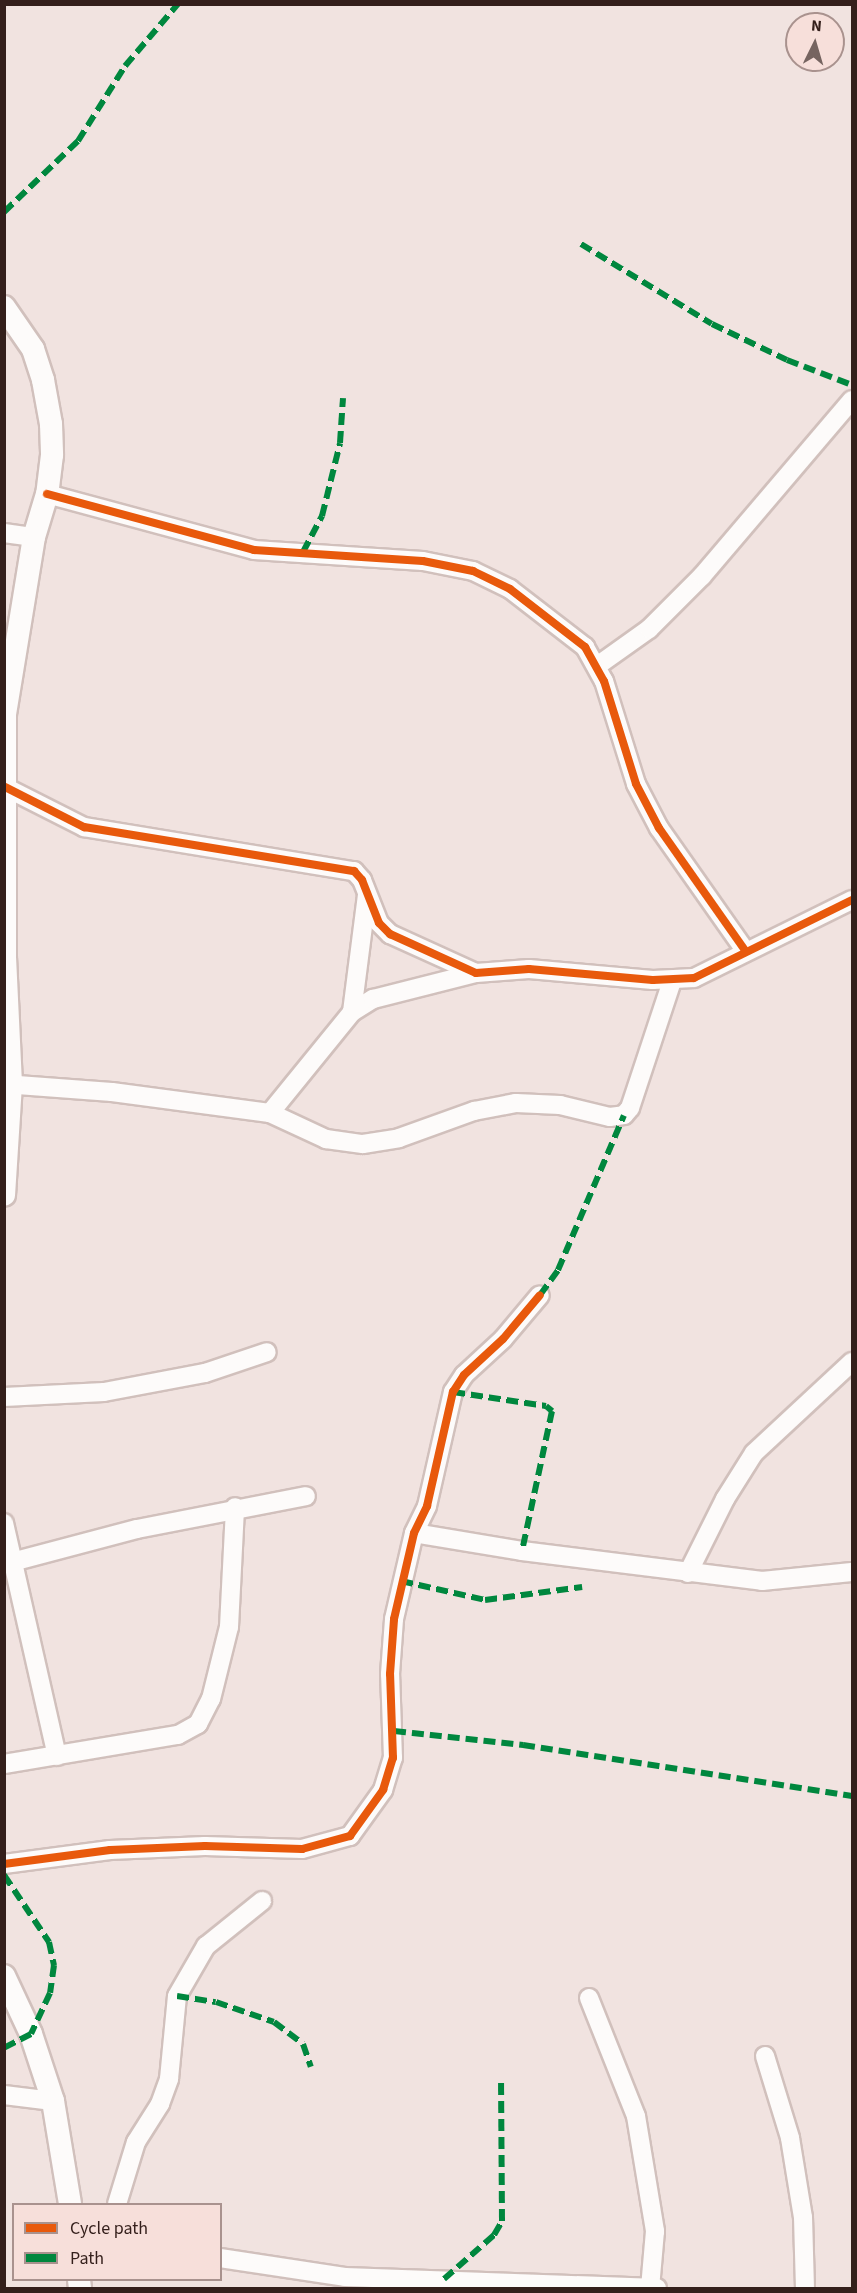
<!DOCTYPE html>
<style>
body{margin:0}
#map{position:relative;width:857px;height:2293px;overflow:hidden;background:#f1e3e0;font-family:"Source Sans 3",sans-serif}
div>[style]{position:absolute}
.roads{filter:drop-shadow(2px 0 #d1c0bc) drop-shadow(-2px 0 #d1c0bc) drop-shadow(0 2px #d1c0bc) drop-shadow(0 -2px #d1c0bc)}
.minor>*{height:18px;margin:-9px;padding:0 9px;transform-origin:9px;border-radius:9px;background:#fdfbfa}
.tertiary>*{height:22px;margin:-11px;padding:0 11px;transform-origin:11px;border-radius:11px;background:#fdfbfa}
.quiet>*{height:6px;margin-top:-3px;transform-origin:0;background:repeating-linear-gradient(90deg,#00873e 0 12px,transparent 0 18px)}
.cycleway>*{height:8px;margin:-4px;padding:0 4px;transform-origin:4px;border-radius:4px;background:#e8590c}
span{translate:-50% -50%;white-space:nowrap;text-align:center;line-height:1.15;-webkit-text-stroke:5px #f7dfda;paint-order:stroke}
.frame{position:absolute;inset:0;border:6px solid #341f1b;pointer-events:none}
.legend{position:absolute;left:12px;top:2203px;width:210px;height:78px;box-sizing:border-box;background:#f7dfda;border:2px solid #a9928e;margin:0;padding:8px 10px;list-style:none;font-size:18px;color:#341f1b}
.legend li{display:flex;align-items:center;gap:12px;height:30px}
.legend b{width:30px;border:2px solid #a9928e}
.north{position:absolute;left:785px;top:12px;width:60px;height:60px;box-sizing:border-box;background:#f7dfda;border:2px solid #a9928e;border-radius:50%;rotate:5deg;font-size:16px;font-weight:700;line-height:24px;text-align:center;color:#341f1b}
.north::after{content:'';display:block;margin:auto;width:21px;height:27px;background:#766460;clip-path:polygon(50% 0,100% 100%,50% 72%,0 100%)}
</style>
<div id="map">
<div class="roads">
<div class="minor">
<div style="left:47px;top:494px;width:214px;rotate:15.1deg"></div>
<div style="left:254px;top:550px;width:169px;rotate:3.7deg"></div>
<div style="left:423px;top:561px;width:51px;rotate:11.3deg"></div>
<div style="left:473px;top:571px;width:41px;rotate:25.9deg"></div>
<div style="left:510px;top:589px;width:95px;rotate:37.7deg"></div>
<div style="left:585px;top:647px;width:39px;rotate:61deg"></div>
<div style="left:604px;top:681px;width:108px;rotate:72.7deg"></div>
<div style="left:636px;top:784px;width:50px;rotate:62.4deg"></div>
<div style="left:659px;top:828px;width:151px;rotate:54.9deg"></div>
<div style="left:4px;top:533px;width:30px;rotate:8deg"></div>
<div style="left:597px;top:666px;width:64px;rotate:-35.4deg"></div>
<div style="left:649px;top:629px;width:75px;rotate:-45deg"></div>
<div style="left:702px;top:576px;width:231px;rotate:-49.6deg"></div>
<div style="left:5px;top:787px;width:89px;rotate:26.9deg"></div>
<div style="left:84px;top:827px;width:274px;rotate:9.3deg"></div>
<div style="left:354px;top:871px;width:12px;rotate:48deg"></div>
<div style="left:362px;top:880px;width:46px;rotate:68.4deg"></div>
<div style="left:379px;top:923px;width:16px;rotate:45deg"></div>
<div style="left:390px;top:934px;width:94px;rotate:24.4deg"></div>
<div style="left:476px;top:973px;width:53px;rotate:-4.3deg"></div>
<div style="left:529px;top:969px;width:124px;rotate:5.1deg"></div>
<div style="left:653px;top:980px;width:41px;rotate:-2.8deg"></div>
<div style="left:694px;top:978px;width:176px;rotate:-26.3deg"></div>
<div style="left:352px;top:1012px;width:118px;rotate:-82.7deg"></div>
<div style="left:4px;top:1084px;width:108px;rotate:4.2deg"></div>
<div style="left:112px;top:1092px;width:159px;rotate:7.6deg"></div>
<div style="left:270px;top:1113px;width:62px;rotate:24.9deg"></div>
<div style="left:326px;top:1139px;width:37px;rotate:8deg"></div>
<div style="left:363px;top:1144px;width:36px;rotate:-9deg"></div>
<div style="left:399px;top:1138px;width:80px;rotate:-19.8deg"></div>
<div style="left:474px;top:1111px;width:43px;rotate:-10.8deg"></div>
<div style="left:516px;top:1103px;width:44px;rotate:2.6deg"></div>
<div style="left:560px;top:1105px;width:51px;rotate:13.5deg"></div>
<div style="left:610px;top:1117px;width:14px;rotate:-8deg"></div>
<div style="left:624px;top:1115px;width:9px;rotate:-49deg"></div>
<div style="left:630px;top:1108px;width:134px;rotate:-71.7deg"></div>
<div style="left:270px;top:1113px;width:130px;rotate:-50.9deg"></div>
<div style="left:352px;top:1012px;width:25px;rotate:-32deg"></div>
<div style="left:373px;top:999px;width:106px;rotate:-14.2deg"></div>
<div style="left:4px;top:1397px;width:100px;rotate:-2.9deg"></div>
<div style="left:104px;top:1392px;width:103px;rotate:-10.7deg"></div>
<div style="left:205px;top:1373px;width:65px;rotate:-18.7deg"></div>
<div style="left:4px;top:1523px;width:239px;rotate:77.2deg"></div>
<div style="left:414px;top:1533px;width:109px;rotate:9.5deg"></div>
<div style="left:522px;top:1551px;width:242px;rotate:7.1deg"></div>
<div style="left:762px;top:1581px;width:90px;rotate:-5.7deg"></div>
<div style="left:12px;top:1562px;width:129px;rotate:-14.8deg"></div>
<div style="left:137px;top:1529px;width:172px;rotate:-11deg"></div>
<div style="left:688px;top:1573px;width:83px;rotate:-63.4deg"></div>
<div style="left:725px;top:1499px;width:54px;rotate:-57.8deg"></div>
<div style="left:754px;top:1453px;width:134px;rotate:-42.9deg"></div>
<div style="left:4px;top:1764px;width:176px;rotate:-9.5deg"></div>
<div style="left:178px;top:1735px;width:23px;rotate:-29deg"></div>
<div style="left:198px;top:1724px;width:28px;rotate:-63deg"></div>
<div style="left:211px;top:1699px;width:74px;rotate:-76deg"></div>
<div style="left:229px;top:1627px;width:120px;rotate:-87.1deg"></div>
<div style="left:4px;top:1864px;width:107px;rotate:-7.5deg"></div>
<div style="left:110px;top:1850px;width:95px;rotate:-2.4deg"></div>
<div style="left:205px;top:1846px;width:97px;rotate:1.8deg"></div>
<div style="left:302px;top:1849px;width:50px;rotate:-15.2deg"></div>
<div style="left:350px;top:1836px;width:57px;rotate:-54.3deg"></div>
<div style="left:383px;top:1790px;width:34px;rotate:-73deg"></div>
<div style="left:393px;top:1758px;width:84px;rotate:-92deg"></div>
<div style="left:390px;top:1674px;width:55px;rotate:-85.8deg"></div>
<div style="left:394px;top:1619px;width:88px;rotate:-76.9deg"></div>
<div style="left:414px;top:1533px;width:30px;rotate:-64deg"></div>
<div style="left:427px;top:1506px;width:117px;rotate:-77.2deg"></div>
<div style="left:453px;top:1392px;width:20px;rotate:-57deg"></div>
<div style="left:464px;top:1375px;width:53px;rotate:-42.7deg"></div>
<div style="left:503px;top:1339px;width:57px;rotate:-49.9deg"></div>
<div style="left:589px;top:1998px;width:127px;rotate:68.3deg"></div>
<div style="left:636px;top:2116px;width:117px;rotate:80.6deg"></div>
<div style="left:655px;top:2231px;width:57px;rotate:95deg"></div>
<div style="left:765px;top:2056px;width:86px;rotate:73deg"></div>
<div style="left:790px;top:2138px;width:80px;rotate:80.7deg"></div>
<div style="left:803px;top:2217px;width:71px;rotate:88.4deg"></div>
<div style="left:4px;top:2095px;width:49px;rotate:7deg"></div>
<div style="left:117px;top:2204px;width:65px;rotate:-73deg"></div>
<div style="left:136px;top:2142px;width:45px;rotate:-57.7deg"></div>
<div style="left:160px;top:2104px;width:27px;rotate:-70deg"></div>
<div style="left:169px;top:2079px;width:83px;rotate:-84.5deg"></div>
<div style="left:177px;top:1996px;width:58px;rotate:-59.9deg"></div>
<div style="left:206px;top:1946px;width:72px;rotate:-38.8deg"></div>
<div style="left:220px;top:2258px;width:126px;rotate:8.6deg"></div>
<div style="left:345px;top:2277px;width:312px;rotate:2deg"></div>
</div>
<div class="tertiary">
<div style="left:4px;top:307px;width:51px;rotate:55.4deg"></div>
<div style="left:33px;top:349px;width:33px;rotate:72deg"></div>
<div style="left:43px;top:380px;width:45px;rotate:79.7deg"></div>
<div style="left:51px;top:424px;width:31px;rotate:88deg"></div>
<div style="left:52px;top:455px;width:39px;rotate:97deg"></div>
<div style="left:47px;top:494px;width:45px;rotate:106.8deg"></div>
<div style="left:34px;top:537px;width:180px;rotate:99.3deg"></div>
<div style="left:5px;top:715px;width:242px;rotate:90deg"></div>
<div style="left:5px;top:957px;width:127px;rotate:87.3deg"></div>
<div style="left:11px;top:1084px;width:111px;rotate:93.6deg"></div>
<div style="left:4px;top:1976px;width:64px;rotate:65deg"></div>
<div style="left:31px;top:2034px;width:71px;rotate:71.8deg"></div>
<div style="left:53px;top:2101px;width:104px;rotate:80.6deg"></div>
<div style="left:79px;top:2280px;width:8px;rotate:83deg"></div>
</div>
</div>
<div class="quiet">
<div style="left:4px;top:212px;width:103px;rotate:-43.8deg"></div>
<div style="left:78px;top:141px;width:89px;rotate:-57.9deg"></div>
<div style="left:125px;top:66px;width:82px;rotate:-49.5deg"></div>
<div style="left:581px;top:244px;width:153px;rotate:31.4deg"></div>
<div style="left:712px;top:324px;width:83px;rotate:25.6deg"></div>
<div style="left:787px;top:360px;width:70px;rotate:21deg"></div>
<div style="left:303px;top:552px;width:41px;rotate:-62.2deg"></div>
<div style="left:322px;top:516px;width:75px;rotate:-76.1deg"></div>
<div style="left:340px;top:443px;width:45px;rotate:-86.2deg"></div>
<div style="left:540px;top:1295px;width:31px;rotate:-54deg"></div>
<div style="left:558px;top:1270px;width:168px;rotate:-66.9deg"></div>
<div style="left:453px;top:1392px;width:94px;rotate:8.6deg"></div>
<div style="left:546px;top:1406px;width:8px;rotate:40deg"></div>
<div style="left:552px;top:1411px;width:143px;rotate:102.1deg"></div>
<div style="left:401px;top:1581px;width:86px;rotate:12.7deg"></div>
<div style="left:485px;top:1600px;width:98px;rotate:-7.6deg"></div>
<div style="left:394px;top:1731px;width:130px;rotate:6.2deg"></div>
<div style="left:523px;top:1745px;width:333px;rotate:8.8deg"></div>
<div style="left:4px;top:1875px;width:81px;rotate:56.1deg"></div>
<div style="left:49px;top:1942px;width:24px;rotate:78deg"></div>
<div style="left:54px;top:1965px;width:28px;rotate:98deg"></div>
<div style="left:50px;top:1993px;width:45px;rotate:114.9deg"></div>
<div style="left:31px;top:2034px;width:30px;rotate:153deg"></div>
<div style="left:177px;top:1996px;width:39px;rotate:9deg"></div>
<div style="left:216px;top:2002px;width:61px;rotate:19deg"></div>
<div style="left:274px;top:2022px;width:36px;rotate:37deg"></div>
<div style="left:303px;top:2044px;width:24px;rotate:71deg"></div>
<div style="left:444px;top:2279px;width:67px;rotate:-41.3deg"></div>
<div style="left:494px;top:2235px;width:16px;rotate:-60deg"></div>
<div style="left:502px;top:2221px;width:142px;rotate:-90.4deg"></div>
</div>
<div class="cycleway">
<div style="left:47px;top:494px;width:214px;rotate:15.1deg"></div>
<div style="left:254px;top:550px;width:169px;rotate:3.7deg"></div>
<div style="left:423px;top:561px;width:51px;rotate:11.3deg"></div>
<div style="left:473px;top:571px;width:41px;rotate:25.9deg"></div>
<div style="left:510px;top:589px;width:95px;rotate:37.7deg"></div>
<div style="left:585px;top:647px;width:39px;rotate:61deg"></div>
<div style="left:604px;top:681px;width:108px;rotate:72.7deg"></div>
<div style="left:636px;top:784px;width:50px;rotate:62.4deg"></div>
<div style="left:659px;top:828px;width:151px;rotate:54.9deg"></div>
<div style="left:5px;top:787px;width:89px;rotate:26.9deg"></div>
<div style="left:84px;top:827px;width:274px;rotate:9.3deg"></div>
<div style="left:354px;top:871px;width:12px;rotate:48deg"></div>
<div style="left:362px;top:880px;width:46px;rotate:68.4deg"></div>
<div style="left:379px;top:923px;width:16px;rotate:45deg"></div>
<div style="left:390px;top:934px;width:94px;rotate:24.4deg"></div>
<div style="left:476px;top:973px;width:53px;rotate:-4.3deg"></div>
<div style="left:529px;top:969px;width:124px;rotate:5.1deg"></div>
<div style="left:653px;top:980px;width:41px;rotate:-2.8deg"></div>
<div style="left:694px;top:978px;width:176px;rotate:-26.3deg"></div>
<div style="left:4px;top:1864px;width:107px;rotate:-7.5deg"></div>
<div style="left:110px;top:1850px;width:95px;rotate:-2.4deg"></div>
<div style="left:205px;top:1846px;width:97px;rotate:1.8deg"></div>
<div style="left:302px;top:1849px;width:50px;rotate:-15.2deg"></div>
<div style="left:350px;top:1836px;width:57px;rotate:-54.3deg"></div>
<div style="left:383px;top:1790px;width:34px;rotate:-73deg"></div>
<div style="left:393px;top:1758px;width:84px;rotate:-92deg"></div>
<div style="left:390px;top:1674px;width:55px;rotate:-85.8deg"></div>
<div style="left:394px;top:1619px;width:88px;rotate:-76.9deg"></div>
<div style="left:414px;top:1533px;width:30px;rotate:-64deg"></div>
<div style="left:427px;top:1506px;width:117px;rotate:-77.2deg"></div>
<div style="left:453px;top:1392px;width:20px;rotate:-57deg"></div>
<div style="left:464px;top:1375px;width:53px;rotate:-42.7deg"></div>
<div style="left:503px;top:1339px;width:57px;rotate:-49.9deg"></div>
</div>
<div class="frame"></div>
<ul class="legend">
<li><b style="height:8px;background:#e8590c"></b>Cycle path</li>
<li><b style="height:8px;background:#00873e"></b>Path</li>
</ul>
<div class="north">N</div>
</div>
